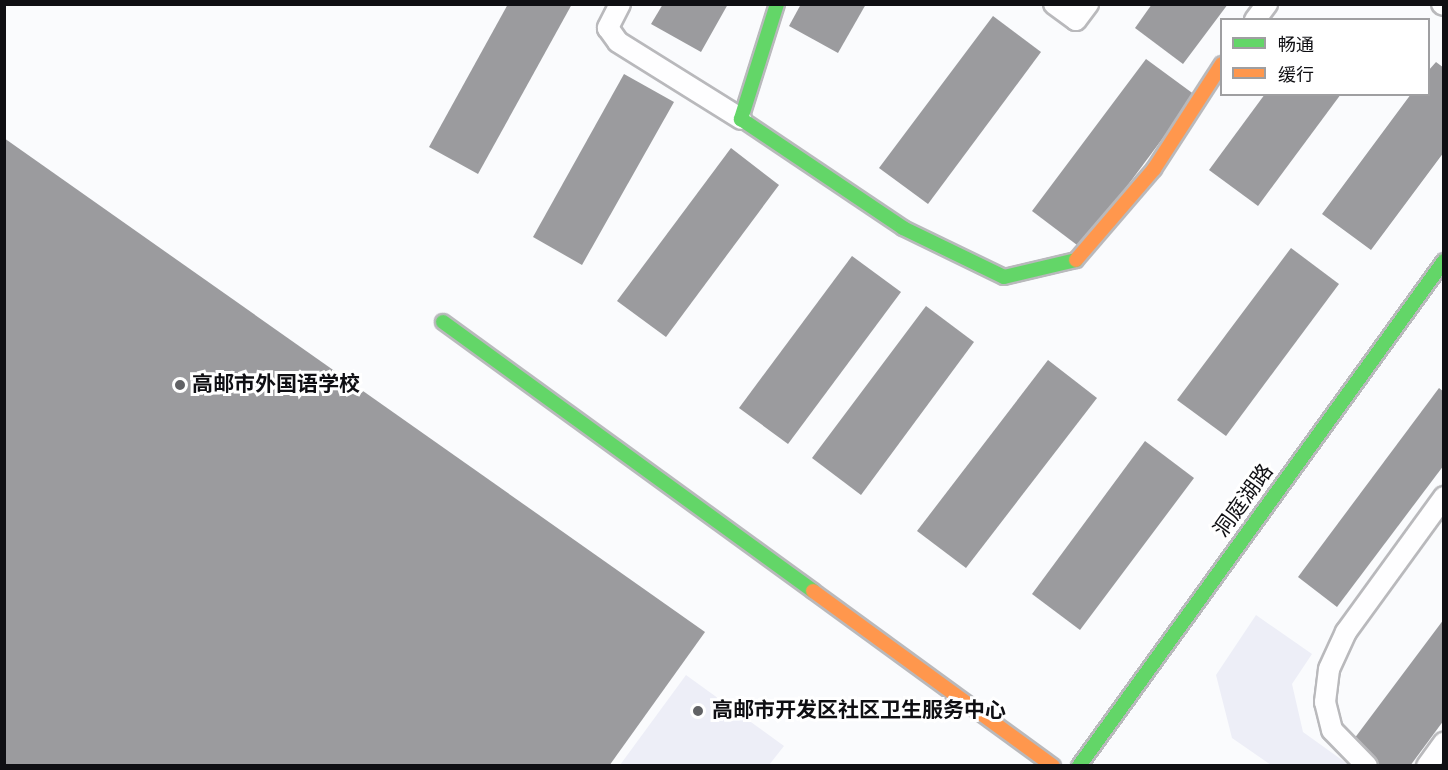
<!DOCTYPE html>
<meta charset="utf-8">
<style>
body{margin:0}
#map{position:relative;width:1448px;height:770px;overflow:hidden;background:#fafbfd;font-family:"Alegreya Sans","Noto Sans SC",sans-serif}
div>[style]{position:absolute}
.built>*{inset:0;background:#edeef7}
.building>*{inset:0;background:#9b9b9e}
.roads{filter:drop-shadow(2px 0 #b9b9bc) drop-shadow(-2px 0 #b9b9bc) drop-shadow(0 2px #b9b9bc) drop-shadow(0 -2px #b9b9bc)}
.street>*{height:20px;margin:-10px;padding:0 10px;transform-origin:10px;border-radius:10px;background:#fefeff}
.fast>*{height:14px;margin:-7px;padding:0 7px;transform-origin:7px;border-radius:7px;background:#63d668}
.slow>*{height:14px;margin:-7px;padding:0 7px;transform-origin:7px;border-radius:7px;background:#ff974d}
.dots>*{width:16px;height:16px;translate:-50% -50%;box-sizing:border-box;border:3px solid #fff;border-radius:50%}
span{translate:-50% -50%;white-space:nowrap;text-align:center;line-height:1.15;-webkit-text-stroke:6px #fff;paint-order:stroke}
.poi-label{font-size:21px;color:#0f0f13;font-weight:700}
.left{translate:0 -50%;text-align:left}
.street-label{font-size:21px;color:#0f0f13}
.frame{position:absolute;inset:0;border:6px solid #0f0f13;pointer-events:none}
.legend{position:absolute;left:1220px;top:18px;width:210px;height:78px;box-sizing:border-box;background:#fff;border:2px solid #9f9fa1;margin:0;padding:8px 10px;list-style:none;font-size:18px;color:#0f0f13}
.legend li{display:flex;align-items:center;gap:12px;height:30px}
.legend b{width:30px;border:2px solid #9f9fa1}
</style>
<div id="map">
<div class="built">
<div style="clip-path:polygon(1256px 615px,1312px 654px,1292px 684px,1303px 732px,1349px 765px,1271px 765px,1232px 738px,1216px 675px)"></div>
<div style="clip-path:polygon(686px 675px,784px 746px,769px 765px,620px 765px)"></div>
</div>
<div class="building">
<div style="clip-path:polygon(508px 4px,572px 4px,478px 174px,429px 147px)"></div>
<div style="clip-path:polygon(663px 4px,728px 4px,701px 52px,651px 24px)"></div>
<div style="clip-path:polygon(801px 4px,866px 4px,838px 53px,789px 26px)"></div>
<div style="clip-path:polygon(1152px 4px,1228px 4px,1183px 64px,1135px 28px)"></div>
<div style="clip-path:polygon(993px 16px,1041px 52px,928px 204px,879px 168px)"></div>
<div style="clip-path:polygon(1146px 59px,1195px 95px,1081px 248px,1032px 211px)"></div>
<div style="clip-path:polygon(1436px 62px,1444px 68px,1444px 152px,1371px 250px,1322px 214px,1411px 94px,1428px 94px,1428px 71px)"></div>
<div style="clip-path:polygon(624px 74px,674px 102px,582px 265px,533px 237px)"></div>
<div style="clip-path:polygon(1265px 94px,1341px 94px,1258px 206px,1209px 170px)"></div>
<div style="clip-path:polygon(4px 138px,705px 632px,609px 766px,4px 766px)"></div>
<div style="clip-path:polygon(731px 148px,779px 185px,666px 337px,617px 301px)"></div>
<div style="clip-path:polygon(1291px 248px,1339px 284px,1226px 436px,1177px 400px)"></div>
<div style="clip-path:polygon(852px 256px,901px 292px,788px 444px,739px 408px)"></div>
<div style="clip-path:polygon(926px 306px,974px 342px,861px 495px,812px 458px)"></div>
<div style="clip-path:polygon(1048px 360px,1097px 398px,966px 568px,917px 531px)"></div>
<div style="clip-path:polygon(1439px 388px,1444px 392px,1444px 465px,1337px 607px,1298px 577px)"></div>
<div style="clip-path:polygon(1145px 441px,1194px 478px,1080px 630px,1032px 594px)"></div>
<div style="clip-path:polygon(1444px 619px,1444px 720px,1410px 766px,1382px 766px,1351px 743px)"></div>
</div>
<div class="roads">
<div class="street">
<div style="left:620px;top:4px;width:27px;rotate:117deg"></div>
<div style="left:608px;top:28px;width:17px;rotate:54deg"></div>
<div style="left:618px;top:42px;width:145px;rotate:32deg"></div>
<div style="left:1054px;top:4px;width:27px;rotate:36deg"></div>
<div style="left:1076px;top:20px;width:20px;rotate:-53deg"></div>
<div style="left:1442px;top:4px;width:2px;rotate:27deg"></div>
<div style="left:1255px;top:20px;width:20px;rotate:-53deg"></div>
<div style="left:1367px;top:766px;width:50px;rotate:-134.2deg"></div>
<div style="left:1332px;top:730px;width:29px;rotate:-104deg"></div>
<div style="left:1325px;top:702px;width:33px;rotate:-83deg"></div>
<div style="left:1329px;top:669px;width:41px;rotate:-65.3deg"></div>
<div style="left:1346px;top:632px;width:167px;rotate:-54deg"></div>
<div style="left:1427px;top:766px;width:29px;rotate:-54deg"></div>
</div>
<div class="fast">
<div style="left:777px;top:4px;width:121px;rotate:107.4deg"></div>
<div style="left:741px;top:119px;width:195px;rotate:33.9deg"></div>
<div style="left:903px;top:228px;width:112px;rotate:25.9deg"></div>
<div style="left:1004px;top:277px;width:74px;rotate:-13.3deg"></div>
<div style="left:443px;top:322px;width:457px;rotate:36deg"></div>
<div style="left:1079px;top:766px;width:623px;rotate:-54.14deg"></div>
</div>
<div class="slow">
<div style="left:1076px;top:260px;width:120px;rotate:-49.4deg"></div>
<div style="left:1154px;top:169px;width:125px;rotate:-57.1deg"></div>
<div style="left:813px;top:591px;width:297px;rotate:36.1deg"></div>
</div>
</div>
<div class="dots">
<div style="left:180px;top:385px;background:#616265"></div>
<div style="left:698px;top:711px;background:#616265"></div>
</div>
<div class="poi-label">
<span class="left" style="left:192px;top:385px">高邮市外国语学校</span>
<span class="left" style="left:712px;top:711px">高邮市开发区社区卫生服务中心</span>
</div>
<div class="street-label">
<span style="left:1244px;top:501px;rotate:-54deg">洞庭湖路</span>
</div>
<div class="frame"></div>
<ul class="legend">
<li><b style="height:8px;background:#63d668"></b>畅通</li>
<li><b style="height:8px;background:#ff974d"></b>缓行</li>
</ul>
</div>
